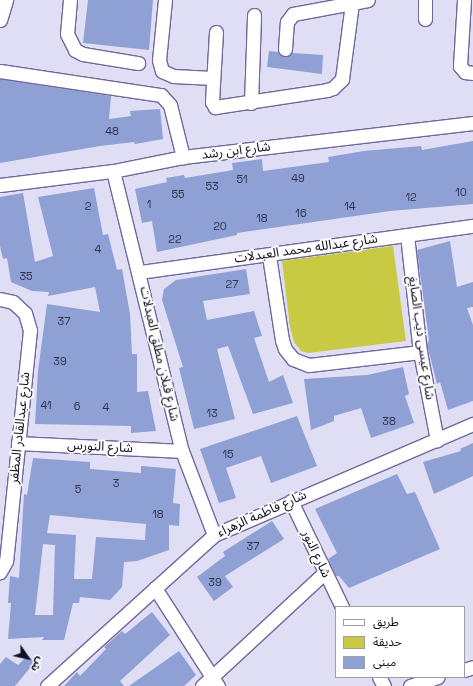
<!DOCTYPE html>
<meta charset="utf-8">
<style>
body{margin:0}
#map{position:relative;width:473px;height:686px;overflow:hidden;background:#e0def5;font-family:"Space Grotesk","Noto Sans Arabic",sans-serif}
div>[style]{position:absolute}
.green>*{inset:0;background:#c8ca43}
.building>*{inset:0;background:#8ea0d4}
.roads{filter:drop-shadow(1px 0 #70689c) drop-shadow(-1px 0 #70689c) drop-shadow(0 1px #70689c) drop-shadow(0 -1px #70689c)}
.minor>*{height:13px;margin:-6.5px;padding:0 6.5px;transform-origin:6.5px;border-radius:6.5px;background:#fff}
span{translate:-50% -50%;white-space:nowrap;text-align:center;line-height:1.15;-webkit-text-stroke:3.5px #fff;paint-order:stroke}
.number-label{font-size:11px;color:#30324d}
.number-label span{-webkit-text-stroke-width:0}
.street-label{font-size:13px;color:#100d20}
.legend{position:absolute;left:335px;top:606px;width:130px;height:72px;box-sizing:border-box;background:#fff;border:1px solid #9f9ea6;margin:0;padding:5px 7px;list-style:none;font-size:12px;color:#100d20}
.legend li{display:flex;align-items:center;gap:8px;height:20px}
.legend b{width:20px;border:1px solid #9f9ea6}
.north{position:absolute;left:8px;top:638px;width:40px;height:40px;-webkit-text-stroke:3px #fff;paint-order:stroke;rotate:124deg;font-size:11px;font-weight:700;line-height:16px;text-align:center;color:#100d20}
.north::after{content:'';display:block;margin:auto;width:14px;height:18px;background:#100d20;clip-path:polygon(50% 0,100% 100%,50% 72%,0 100%)}
</style>
<div id="map">
<div class="green">
<div style="clip-path:polygon(393px 246px,406px 341px,308px 353px,301px 351px,294px 342px,290px 327px,282px 261px)"></div>
</div>
<div class="building">
<div style="clip-path:polygon(88px 0,153px 0,149px 50px,83px 43px)"></div>
<div style="clip-path:polygon(269px 51px,278px 52px,284px 57px,292px 53px,323px 55px,322px 74px,267px 67px)"></div>
<div style="clip-path:polygon(0 79px,111px 96px,109px 119px,131px 116px,130px 111px,160px 109px,163px 139px,135px 144px,134px 142px,100px 146px,0 163px)"></div>
<div style="clip-path:polygon(473px 141px,473px 204px,390px 211px,237px 233px,237px 235px,157px 252px,152px 221px,142px 223px,135px 189px,167px 182px,166px 178px,184px 175px,185px 178px,233px 170px,232px 163px,248px 161px,262px 159px,263px 171px,329px 162px,328px 157px,364px 151px,421px 146px,422px 150px)"></div>
<div style="clip-path:polygon(94px 188px,103px 235px,108px 234px,117px 270px,122px 269px,130px 314px,132px 354px,137px 354px,137px 392px,148px 391px,156px 431px,131px 433px,131px 426px,35px 424px,38px 371px,47px 304px,100px 312px,95px 287px,48px 296px,49px 292px,32px 291px,11px 282px,7px 258px,3px 259px,0 246px,0 197px,23px 193px,35px 262px,53px 256px,38px 197px)"></div>
<div style="clip-path:polygon(450px 241px,457px 287px,473px 282px,473px 307px,467px 308px,473px 325px,473px 401px,448px 410px,440px 382px,437px 384px,427px 344px,429px 340px,417px 250px)"></div>
<div style="clip-path:polygon(246px 269px,250px 294px,203px 301px,207px 320px,254px 311px,262px 336px,254px 338px,269px 382px,283px 375px,293px 403px,253px 414px,228px 346px,217px 349px,235px 419px,194px 429px,179px 368px,183px 367px,162px 300px,164px 289px,176px 280px)"></div>
<div style="clip-path:polygon(403px 367px,409px 394px,405px 396px,414px 423px,371px 438px,361px 408px,334px 416px,334px 421px,311px 430px,304px 379px,367px 375px)"></div>
<div style="clip-path:polygon(297px 416px,317px 466px,271px 483px,261px 456px,226px 468px,236px 498px,219px 503px,200px 449px)"></div>
<div style="clip-path:polygon(473px 443px,473px 476px,434px 494px,423px 462px,461px 451px,460px 449px)"></div>
<div style="clip-path:polygon(evenodd,33px 458px,90px 462px,90px 469px,141px 473px,141px 466px,176px 469px,173px 503px,180px 504px,179px 526px,169px 525px,169px 550px,137px 561px,124px 562px,122px 587px,110px 600px,80px 597px,79px 603px,73px 603px,64px 640px,42px 640px,44px 637px,8px 639px,11px 603px,8px 603px,10px 576px,19px 578px,24px 494px,27px 495px,33px 458px,50px 515px,146px 524px,145px 540px,96px 537px,92px 579px,74px 579px,76px 535px,47px 533px,50px 515px,33px 458px,43px 544px,55px 545px,53px 615px,35px 615px,43px 544px)"></div>
<div style="clip-path:polygon(397px 474px,407px 494px,415px 492px,440px 549px,349px 588px,339px 576px,336px 576px,328px 559px,337px 553px,315px 509px)"></div>
<div style="clip-path:polygon(272px 521px,284px 539px,225px 576px,233px 587px,214px 601px,197px 577px,225px 556px,223px 552px)"></div>
<div style="clip-path:polygon(152px 612px,170px 635px,120px 681px,124px 686px,64px 686px,77px 672px,80px 676px,106px 649px,104px 647px,122px 631px,125px 634px)"></div>
<div style="clip-path:polygon(179px 651px,196px 675px,184px 686px,129px 686px)"></div>
<div style="clip-path:polygon(27px 656px,35px 662px,15px 686px,0 686px,0 664px,6px 657px,18px 665px)"></div>
</div>
<div class="roads">
<div class="minor">
<div style="left:70px;top:0;width:34px;rotate:95deg"></div>
<div style="left:67px;top:34px;width:18px;rotate:63deg"></div>
<div style="left:75px;top:50px;width:9px;rotate:27deg"></div>
<div style="left:83px;top:54px;width:56px;rotate:9.3deg"></div>
<div style="left:165px;top:0;width:60px;rotate:95.7deg"></div>
<div style="left:159px;top:60px;width:11px;rotate:75deg"></div>
<div style="left:162px;top:71px;width:12px;rotate:24deg"></div>
<div style="left:173px;top:76px;width:40px;rotate:2.9deg"></div>
<div style="left:464px;top:0;width:66px;rotate:93.5deg"></div>
<div style="left:460px;top:66px;width:8px;rotate:50deg"></div>
<div style="left:465px;top:72px;width:8px;rotate:7deg"></div>
<div style="left:425px;top:19px;width:19px;rotate:-90deg"></div>
<div style="left:0;top:20px;width:21px;rotate:-73deg"></div>
<div style="left:216px;top:32px;width:70px;rotate:93.3deg"></div>
<div style="left:212px;top:102px;width:6px;rotate:59deg"></div>
<div style="left:215px;top:107px;width:113px;rotate:-8.6deg"></div>
<div style="left:327px;top:90px;width:6px;rotate:-18deg"></div>
<div style="left:333px;top:88px;width:13px;rotate:-45deg"></div>
<div style="left:342px;top:79px;width:77px;rotate:-82.5deg"></div>
<div style="left:285px;top:49px;width:27px;rotate:-86deg"></div>
<div style="left:287px;top:22px;width:10px;rotate:-53deg"></div>
<div style="left:293px;top:14px;width:76px;rotate:-10.6deg"></div>
<div style="left:0;top:71px;width:163px;rotate:8.5deg"></div>
<div style="left:161px;top:95px;width:13px;rotate:48deg"></div>
<div style="left:170px;top:105px;width:54px;rotate:76deg"></div>
<div style="left:251px;top:103px;width:88px;rotate:-88deg"></div>
<div style="left:113px;top:171px;width:288px;rotate:76.2deg"></div>
<div style="left:182px;top:451px;width:90px;rotate:69.1deg"></div>
<div style="left:0;top:185px;width:114px;rotate:-7.1deg"></div>
<div style="left:113px;top:171px;width:71px;rotate:-11.3deg"></div>
<div style="left:183px;top:157px;width:292px;rotate:-6.7deg"></div>
<div style="left:407px;top:235px;width:118px;rotate:83.7deg"></div>
<div style="left:420px;top:352px;width:90px;rotate:79.1deg"></div>
<div style="left:269px;top:256px;width:85px;rotate:81.2deg"></div>
<div style="left:282px;top:340px;width:9px;rotate:72deg"></div>
<div style="left:285px;top:349px;width:13px;rotate:51deg"></div>
<div style="left:293px;top:359px;width:17px;rotate:21deg"></div>
<div style="left:309px;top:365px;width:112px;rotate:-6.7deg"></div>
<div style="left:140px;top:272px;width:336px;rotate:-7.9deg"></div>
<div style="left:0;top:299px;width:13px;rotate:13deg"></div>
<div style="left:13px;top:302px;width:16px;rotate:43deg"></div>
<div style="left:25px;top:313px;width:18px;rotate:74deg"></div>
<div style="left:30px;top:330px;width:232px;rotate:95.9deg"></div>
<div style="left:6px;top:561px;width:13px;rotate:119deg"></div>
<div style="left:18px;top:443px;width:164px;rotate:2.8deg"></div>
<div style="left:291px;top:501px;width:118px;rotate:64.3deg"></div>
<div style="left:155px;top:588px;width:117px;rotate:57.3deg"></div>
<div style="left:464px;top:670px;width:9px;rotate:-18deg"></div>
<div style="left:379px;top:677px;width:10px;rotate:61deg"></div>
<div style="left:47px;top:686px;width:225px;rotate:-42.1deg"></div>
<div style="left:214px;top:535px;width:282px;rotate:-23.2deg"></div>
<div style="left:202px;top:686px;width:166px;rotate:-42.8deg"></div>
<div style="left:410px;top:686px;width:29px;rotate:-18deg"></div>
</div>
</div>
<div class="number-label">
<span style="left:112px;top:131px">48</span>
<span style="left:298px;top:178px">49</span>
<span style="left:242px;top:179px">51</span>
<span style="left:212px;top:186px">53</span>
<span style="left:461px;top:192px">10</span>
<span style="left:178px;top:194px">55</span>
<span style="left:411px;top:197px">12</span>
<span style="left:149px;top:204px">1</span>
<span style="left:88px;top:206px">2</span>
<span style="left:350px;top:206px">14</span>
<span style="left:301px;top:213px">16</span>
<span style="left:262px;top:218px">18</span>
<span style="left:220px;top:226px">20</span>
<span style="left:175px;top:239px">22</span>
<span style="left:98px;top:249px">4</span>
<span style="left:26px;top:276px">35</span>
<span style="left:232px;top:284px">27</span>
<span style="left:64px;top:321px">37</span>
<span style="left:60px;top:361px">39</span>
<span style="left:46px;top:405px">41</span>
<span style="left:77px;top:406px">6</span>
<span style="left:106px;top:407px">4</span>
<span style="left:212px;top:413px">13</span>
<span style="left:389px;top:421px">38</span>
<span style="left:228px;top:454px">15</span>
<span style="left:116px;top:483px">3</span>
<span style="left:78px;top:489px">5</span>
<span style="left:158px;top:514px">18</span>
<span style="left:253px;top:546px">37</span>
<span style="left:215px;top:582px">39</span>
</div>
<div class="street-label">
<span style="left:236px;top:151px;rotate:-7deg">شارع ابن رشد</span>
<span style="left:306px;top:249px;rotate:-8deg">شارع عبدالله محمد العبدلات</span>
<span style="left:421px;top:338px;rotate:82deg">شارع عيسى ذيب الصايغ</span>
<span style="left:159px;top:354px;rotate:77deg">شارع قبلان مطلق العبدلات</span>
<span style="left:20px;top:428px;rotate:-84deg">شارع عبدالقادر المظفر</span>
<span style="left:100px;top:447px;rotate:3deg">شارع النورس</span>
<span style="left:262px;top:514px;rotate:-24deg">شارع فاطمة الزهراء</span>
<span style="left:316px;top:554px;rotate:65deg">شارع النور</span>
</div>
<ul class="legend">
<li><b style="height:5px;background:#fff"></b>طريق</li>
<li><b style="height:11px;background:#c8ca43"></b>حديقة</li>
<li><b style="height:11px;background:#8ea0d4"></b>مبنى</li>
</ul>
<div class="north">ش</div>
</div>
